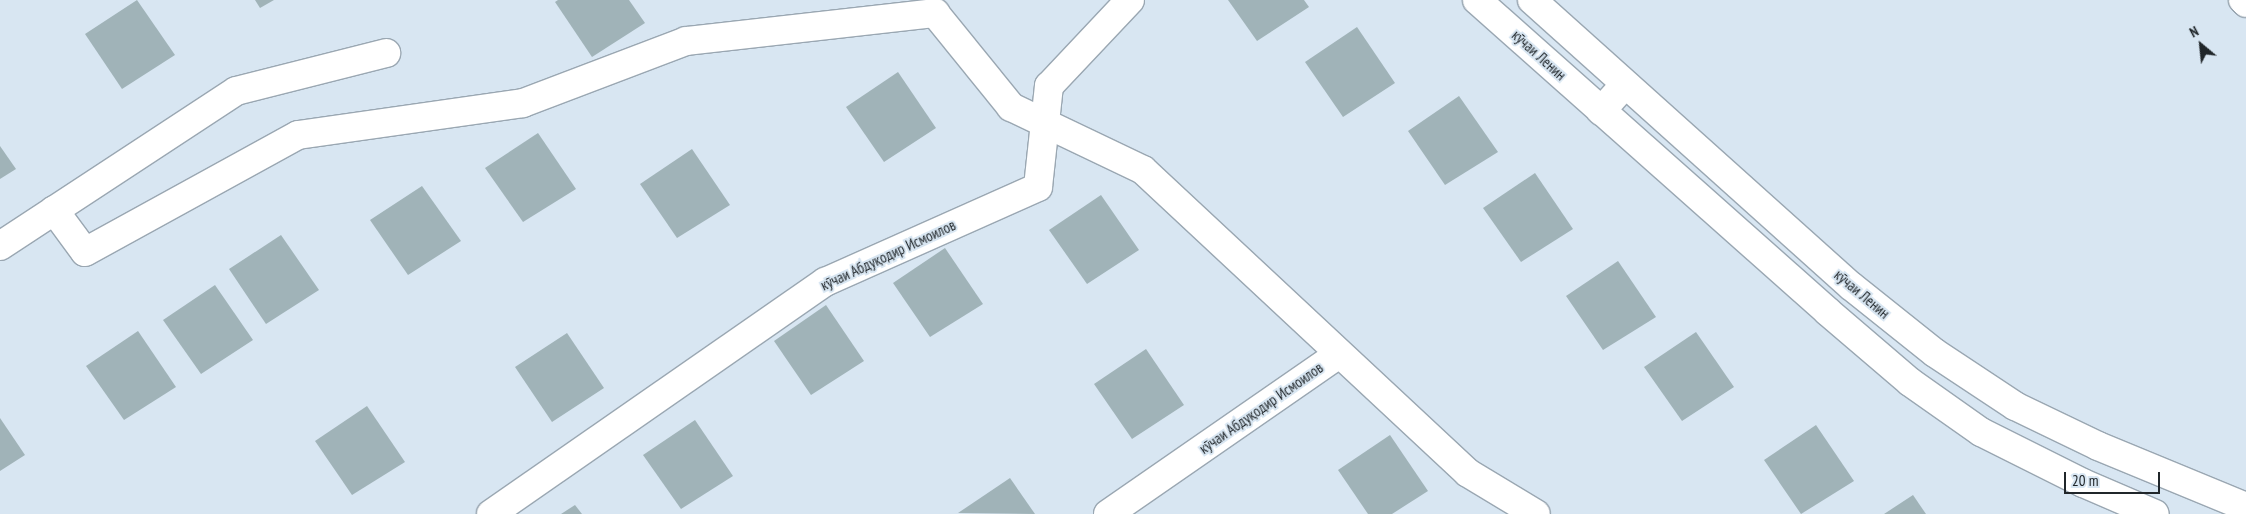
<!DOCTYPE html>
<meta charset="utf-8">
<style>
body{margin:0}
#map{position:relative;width:2246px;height:514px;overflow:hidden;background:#d8e6f2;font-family:"PT Sans Narrow",sans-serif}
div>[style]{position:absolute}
.building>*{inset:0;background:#a0b3b8}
.roads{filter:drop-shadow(1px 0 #9aa7b2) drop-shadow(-1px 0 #9aa7b2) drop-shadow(0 1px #9aa7b2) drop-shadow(0 -1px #9aa7b2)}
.street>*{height:28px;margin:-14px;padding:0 14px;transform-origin:14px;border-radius:14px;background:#fff}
.secondary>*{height:28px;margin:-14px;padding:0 14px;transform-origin:14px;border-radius:14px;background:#fff}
span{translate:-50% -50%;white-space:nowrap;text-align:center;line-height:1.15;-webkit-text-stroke:4px #d8e6f2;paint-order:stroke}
.street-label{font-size:15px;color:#20262a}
.north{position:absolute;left:2176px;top:20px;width:50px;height:50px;-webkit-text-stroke:4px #d8e6f2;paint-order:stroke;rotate:332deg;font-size:14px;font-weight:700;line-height:20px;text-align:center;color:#20262a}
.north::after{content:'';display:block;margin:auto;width:18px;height:22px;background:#20262a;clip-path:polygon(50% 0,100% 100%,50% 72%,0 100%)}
.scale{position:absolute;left:2064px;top:472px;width:96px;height:22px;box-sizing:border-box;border:2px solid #20262a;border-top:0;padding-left:6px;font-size:15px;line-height:18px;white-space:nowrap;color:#20262a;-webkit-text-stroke:4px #d8e6f2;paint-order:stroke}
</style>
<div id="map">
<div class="building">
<div style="clip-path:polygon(137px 0,175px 55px,122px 89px,85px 34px)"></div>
<div style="clip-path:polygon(255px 0,274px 0,260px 8px)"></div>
<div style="clip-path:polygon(558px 0,629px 0,645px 23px,592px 57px,555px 2px)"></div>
<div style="clip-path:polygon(1228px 0,1304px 0,1309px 7px,1257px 41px)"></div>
<div style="clip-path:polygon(1357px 27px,1395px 83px,1343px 117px,1305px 62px)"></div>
<div style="clip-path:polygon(898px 72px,936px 128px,884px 162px,846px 107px)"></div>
<div style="clip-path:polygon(1459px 96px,1498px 152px,1445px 185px,1408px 131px)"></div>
<div style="clip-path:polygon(538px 133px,576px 189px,523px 222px,485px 168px)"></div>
<div style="clip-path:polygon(0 146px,16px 169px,0 179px)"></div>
<div style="clip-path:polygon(692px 149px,730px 205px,677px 238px,640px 184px)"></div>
<div style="clip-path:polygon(1535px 173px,1573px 229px,1521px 262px,1483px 208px)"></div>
<div style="clip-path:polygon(422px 186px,461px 241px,408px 275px,370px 220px)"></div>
<div style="clip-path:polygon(1101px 195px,1139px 250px,1087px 284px,1049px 230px)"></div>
<div style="clip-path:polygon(281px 235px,319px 290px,266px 324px,229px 269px)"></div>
<div style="clip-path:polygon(945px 248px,983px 304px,930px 337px,893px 283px)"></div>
<div style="clip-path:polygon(1618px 261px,1656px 317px,1603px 350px,1566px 296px)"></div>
<div style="clip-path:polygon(215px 285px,253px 340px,201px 374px,163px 320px)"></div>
<div style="clip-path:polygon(826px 305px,864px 361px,811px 395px,774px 341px)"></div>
<div style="clip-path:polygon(138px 331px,176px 387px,124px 420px,86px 366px)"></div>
<div style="clip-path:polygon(1696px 332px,1734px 387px,1682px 421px,1644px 367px)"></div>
<div style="clip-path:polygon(567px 333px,604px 388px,552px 422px,515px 367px)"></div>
<div style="clip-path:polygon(1146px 349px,1184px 405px,1132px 439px,1094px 384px)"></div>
<div style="clip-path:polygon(367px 406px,405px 462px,352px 495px,315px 441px)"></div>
<div style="clip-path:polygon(0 418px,25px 455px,0 471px)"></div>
<div style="clip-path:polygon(695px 420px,733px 476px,681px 509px,643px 455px)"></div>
<div style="clip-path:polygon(1816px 425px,1854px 481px,1801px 514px,1764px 460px)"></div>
<div style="clip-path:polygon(1390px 435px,1428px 491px,1392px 514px,1368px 514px,1338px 470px)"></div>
<div style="clip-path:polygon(1010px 478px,1035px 514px,958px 513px)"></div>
<div style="clip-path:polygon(1913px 495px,1926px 514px,1884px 514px)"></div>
<div style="clip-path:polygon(575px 505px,582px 514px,561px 514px)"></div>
</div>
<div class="roads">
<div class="street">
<div style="left:2243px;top:0;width:4px;rotate:45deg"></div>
<div style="left:1601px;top:111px;width:36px;rotate:-48deg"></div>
<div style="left:54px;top:210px;width:52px;rotate:53.6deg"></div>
<div style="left:85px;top:252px;width:243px;rotate:-28.8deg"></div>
<div style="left:298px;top:135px;width:227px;rotate:-8.1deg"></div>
<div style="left:523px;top:103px;width:174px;rotate:-20.8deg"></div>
<div style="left:686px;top:41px;width:251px;rotate:-6.4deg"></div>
<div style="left:935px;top:13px;width:121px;rotate:51deg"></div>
<div style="left:1011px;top:107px;width:146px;rotate:25.5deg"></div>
<div style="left:1143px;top:170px;width:444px;rotate:43deg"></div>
<div style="left:1468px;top:473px;width:79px;rotate:31.1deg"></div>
<div style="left:0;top:246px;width:282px;rotate:-33.3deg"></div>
<div style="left:236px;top:91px;width:155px;rotate:-14.2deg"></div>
<div style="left:491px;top:514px;width:407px;rotate:-34.8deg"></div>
<div style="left:825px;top:282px;width:233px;rotate:-24deg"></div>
<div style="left:1038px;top:187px;width:102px;rotate:-83.8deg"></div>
<div style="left:1049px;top:86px;width:118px;rotate:-46.7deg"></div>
<div style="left:1108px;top:514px;width:281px;rotate:-34.7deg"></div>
</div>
<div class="secondary">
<div style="left:1477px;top:0;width:468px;rotate:41.6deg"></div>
<div style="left:1827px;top:311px;width:109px;rotate:40.5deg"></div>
<div style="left:1910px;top:382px;width:87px;rotate:35.2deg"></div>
<div style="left:1981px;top:432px;width:114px;rotate:26.6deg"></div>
<div style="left:2083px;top:483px;width:78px;rotate:23.3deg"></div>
<div style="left:1532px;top:0;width:428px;rotate:41.9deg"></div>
<div style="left:1851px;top:286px;width:107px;rotate:38.6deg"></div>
<div style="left:1935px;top:353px;width:96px;rotate:33.5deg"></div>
<div style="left:2015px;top:406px;width:92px;rotate:25.7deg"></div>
<div style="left:2098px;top:446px;width:160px;rotate:22.4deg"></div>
</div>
</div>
<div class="street-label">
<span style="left:1539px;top:55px;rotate:42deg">кӯчаи Ленин</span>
<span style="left:888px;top:255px;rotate:-25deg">кӯчаи Абдуқодир Исмоилов</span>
<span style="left:1862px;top:294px;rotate:40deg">кӯчаи Ленин</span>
<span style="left:1261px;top:408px;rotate:-35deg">кӯчаи Абдуқодир Исмоилов</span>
</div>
<div class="north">N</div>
<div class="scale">20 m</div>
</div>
